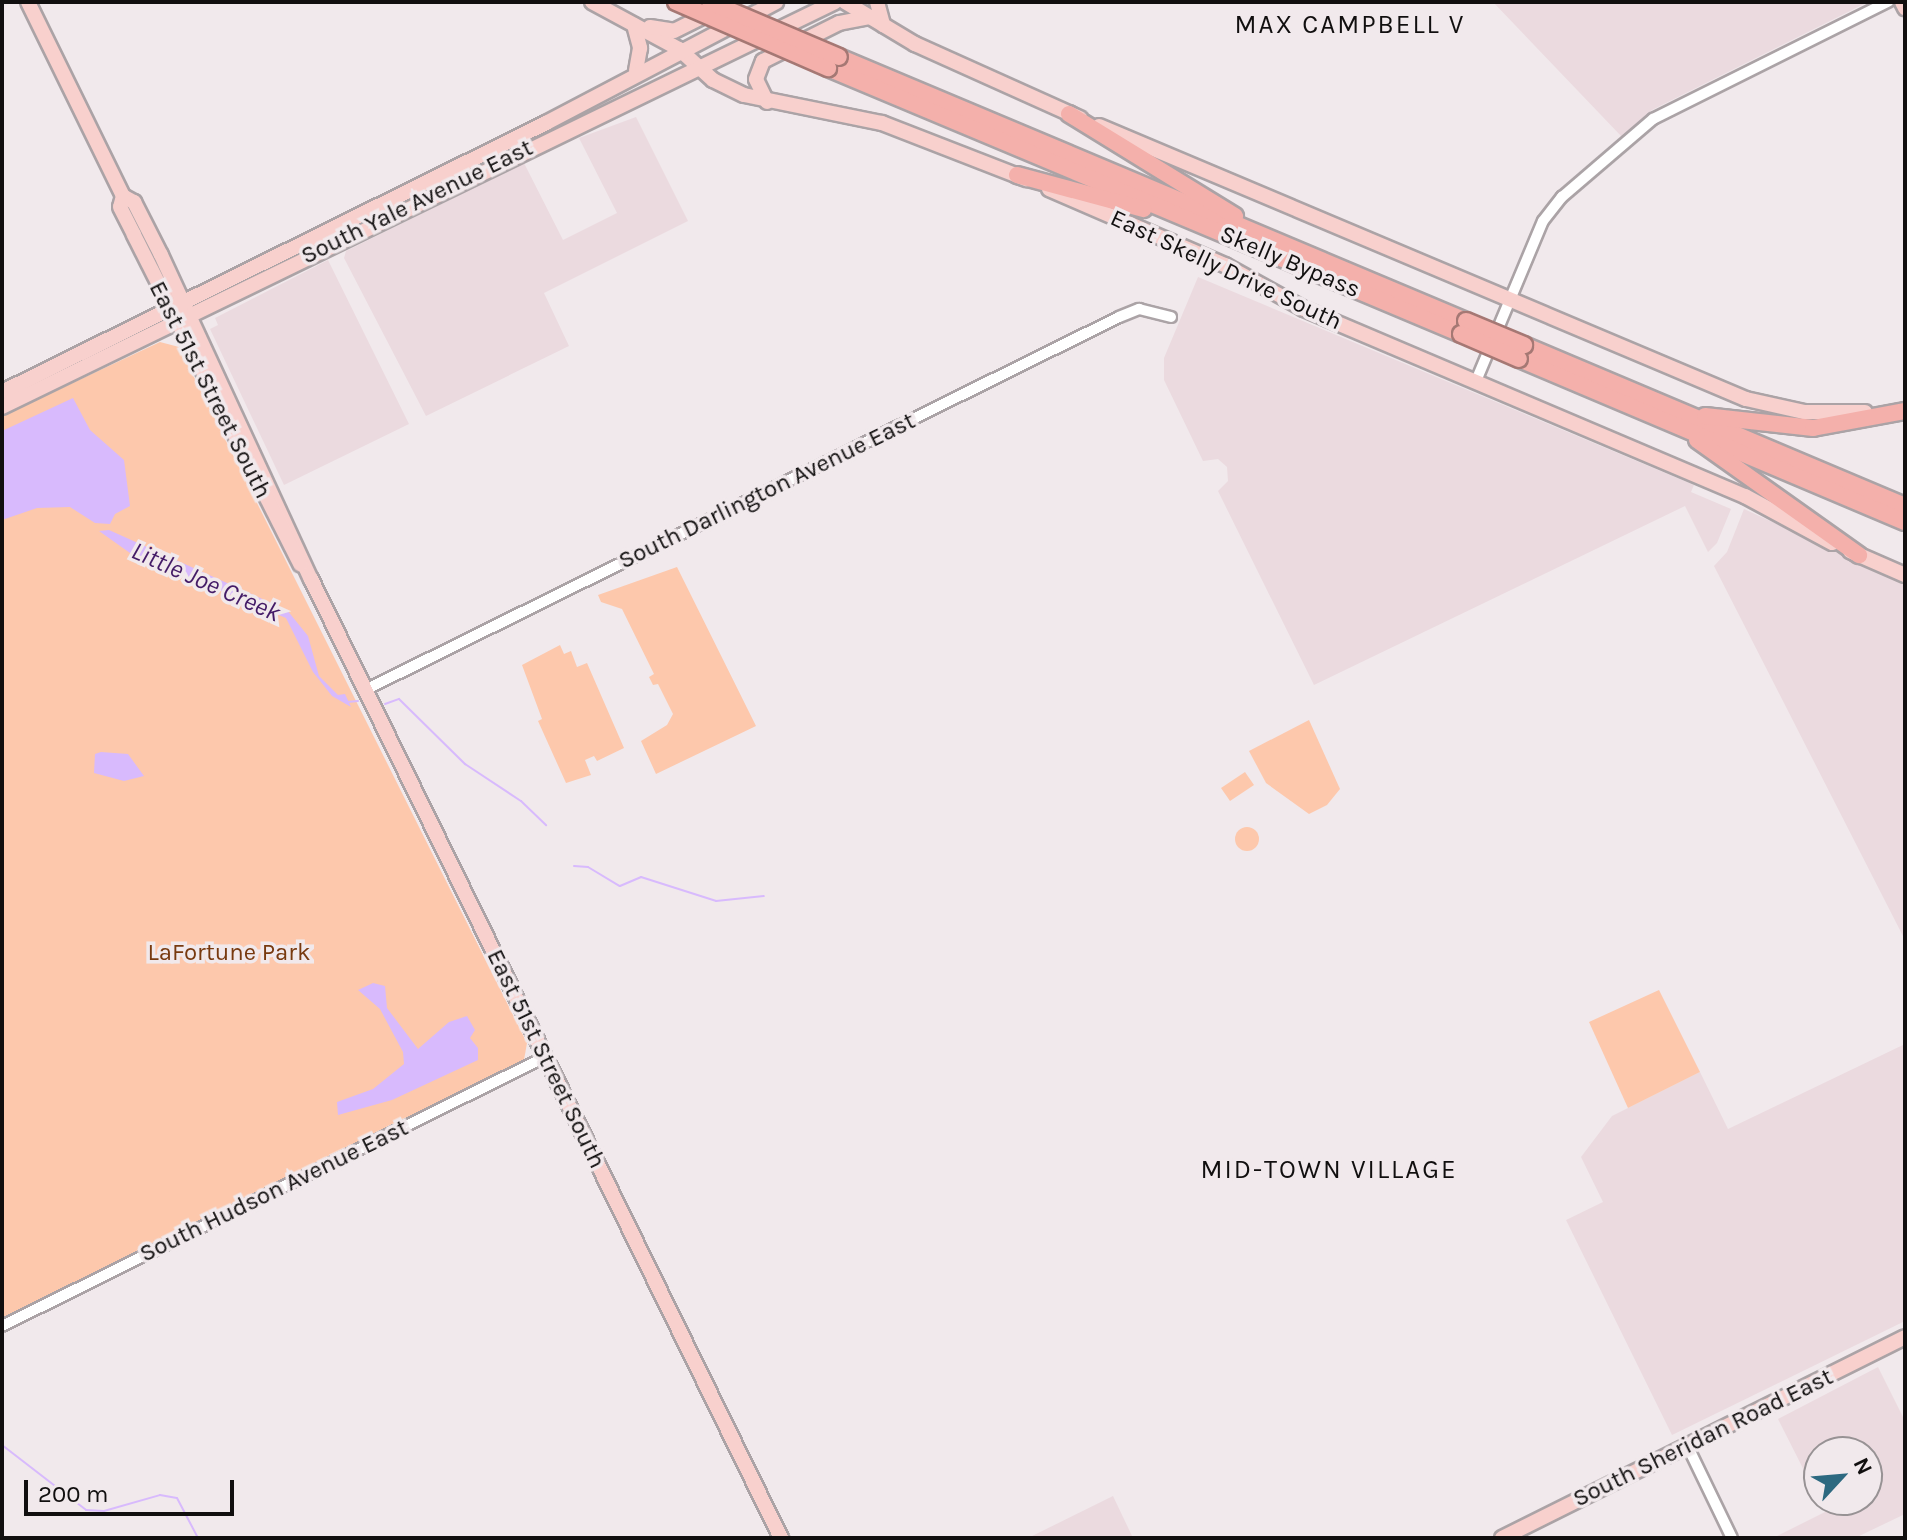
<!DOCTYPE html>
<style>
body{margin:0}
#map{position:relative;width:1907px;height:1540px;overflow:hidden;background:#f1e9ec;font-family:Karla,sans-serif}
div>[style]{position:absolute}
.built>*{inset:0;background:#ebdadf}
.green>*{inset:0;background:#fdc8ac}
.round{border-radius:50%}
.water>*{inset:0;background:#d8bafd}
.stream>*{height:2px;margin:-1px;padding:0 1px;transform-origin:1px;border-radius:1px;background:#d8bafd}
.roads{filter:drop-shadow(2px 0 #aba3a6) drop-shadow(-2px 0 #aba3a6) drop-shadow(0 2px #aba3a6) drop-shadow(0 -2px #aba3a6)}
.minor>*{height:10px;margin:-5px;padding:0 5px;transform-origin:5px;border-radius:5px;background:#fff}
.major>*{height:14px;margin:-7px;padding:0 7px;transform-origin:7px;border-radius:7px;background:#f8d0cd}
.highway>*{height:16px;margin:-8px;padding:0 8px;transform-origin:8px;border-radius:8px;background:#f4b0ab}
.bridges{filter:drop-shadow(2px 0 #a57874) drop-shadow(-2px 0 #a57874) drop-shadow(0 2px #a57874) drop-shadow(0 -2px #a57874)}
.highway-bridge>*{height:16px;margin:-8px;padding:0 8px;transform-origin:8px;border-radius:8px;background:#f4b0ab}
span{translate:-50% -50%;white-space:nowrap;text-align:center;line-height:1.15;-webkit-text-stroke:7px #f1e9ec;paint-order:stroke}
.street-label{font-size:24px;color:#110f0f}
.park-label{font-size:24px;color:#783a10}
.neighbourhood-label{font-size:26px;color:#110f0f;letter-spacing:2px}
.water-label{font-size:26px;color:#441b67;font-style:italic}
.frame{position:absolute;inset:0;border:4px solid #110f0f;pointer-events:none}
.north{position:absolute;left:1803px;top:1436px;width:80px;height:80px;box-sizing:border-box;background:#f1e9ec;border:2px solid #979294;border-radius:50%;rotate:64deg;font-size:22px;font-weight:700;line-height:32px;text-align:center;color:#110f0f}
.north::after{content:'';display:block;margin:auto;width:28px;height:36px;background:#2d6980;clip-path:polygon(50% 0,100% 100%,50% 72%,0 100%)}
.scale{position:absolute;left:24px;top:1480px;width:210px;height:36px;box-sizing:border-box;border:4px solid #110f0f;border-top:0;padding-left:10px;font-size:24px;line-height:28px;white-space:nowrap;color:#110f0f;-webkit-text-stroke:6px #f1e9ec;paint-order:stroke}
</style>
<div id="map">
<div class="built">
<div style="clip-path:polygon(1493px 2px,1868px 2px,1652px 110px,1622px 137px)"></div>
<div style="clip-path:polygon(636px 117px,688px 221px,544px 293px,569px 346px,426px 416px,344px 258px,346px 251px,524px 163px,563px 240px,617px 213px,579px 138px)"></div>
<div style="clip-path:polygon(328px 260px,409px 424px,284px 485px,210px 329px,218px 325px,215px 318px)"></div>
<div style="clip-path:polygon(1198px 277px,1694px 485px,1691px 492px,1731px 509px,1717px 543px,1708px 552px,1685px 506px,1314px 685px,1218px 491px,1228px 481px,1227px 467px,1218px 459px,1203px 461px,1164px 380px,1164px 358px)"></div>
<div style="clip-path:polygon(1744px 509px,1905px 583px,1905px 940px,1714px 566px,1727px 552px)"></div>
<div style="clip-path:polygon(1905px 1044px,1905px 1321px,1672px 1435px,1566px 1220px,1603px 1202px,1581px 1157px,1612px 1116px,1700px 1072px,1728px 1129px)"></div>
<div style="clip-path:polygon(evenodd,1878px 1367px,1905px 1421px,1905px 1514px,1855px 1538px,1773px 1538px,1825px 1512px,1778px 1419px,1878px 1367px,1819px 1452px,1867px 1452px,1867px 1500px,1819px 1500px,1819px 1452px)"></div>
<div style="clip-path:polygon(1113px 1496px,1133px 1538px,1028px 1538px)"></div>
</div>
<div class="green">
<div style="clip-path:polygon(160px 342px,179px 347px,527px 1043px,524px 1060px,2px 1318px,2px 416px)"></div>
<div style="clip-path:polygon(677px 567px,756px 726px,656px 774px,641px 741px,667px 725px,673px 714px,658px 684px,653px 685px,649px 677px,654px 674px,622px 609px,601px 602px,598px 595px)"></div>
<div style="clip-path:polygon(560px 645px,564px 654px,571px 651px,577px 667px,587px 663px,624px 748px,597px 761px,594px 756px,585px 760px,591px 775px,566px 783px,538px 721px,542px 719px,522px 665px)"></div>
<div style="clip-path:polygon(1309px 720px,1340px 789px,1327px 805px,1309px 814px,1266px 783px,1249px 751px)"></div>
<div style="clip-path:polygon(1245px 772px,1254px 785px,1230px 801px,1221px 788px)"></div>
<div class="round" style="left:1235px;top:827px;width:24px;height:24px"></div>
<div style="clip-path:polygon(1659px 990px,1700px 1072px,1628px 1108px,1589px 1022px)"></div>
</div>
<div class="water">
<div style="clip-path:polygon(73px 398px,90px 430px,124px 460px,130px 506px,115px 514px,110px 524px,95px 523px,70px 507px,37px 508px,2px 520px,2px 431px)"></div>
<div style="clip-path:polygon(109px 530px,287px 610px,308px 636px,319px 676px,338px 695px,345px 694px,351px 707px,332px 696px,313px 672px,286px 618px,130px 553px,99px 531px)"></div>
<div style="clip-path:polygon(101px 752px,128px 754px,144px 776px,124px 781px,94px 773px,95px 754px)"></div>
<div style="clip-path:polygon(373px 983px,385px 986px,387px 1008px,418px 1049px,449px 1022px,467px 1016px,475px 1030px,470px 1038px,478px 1048px,478px 1060px,392px 1100px,338px 1115px,337px 1102px,373px 1089px,404px 1064px,403px 1052px,380px 1009px,358px 990px)"></div>
</div>
<div class="stream">
<div style="left:347px;top:702px;width:11px;rotate:-5deg"></div>
<div style="left:385px;top:704px;width:15px;rotate:-20deg"></div>
<div style="left:399px;top:699px;width:93px;rotate:44.6deg"></div>
<div style="left:465px;top:764px;width:67px;rotate:33.5deg"></div>
<div style="left:521px;top:801px;width:35px;rotate:44deg"></div>
<div style="left:574px;top:866px;width:14px;rotate:4deg"></div>
<div style="left:588px;top:867px;width:37px;rotate:31deg"></div>
<div style="left:620px;top:886px;width:23px;rotate:-23deg"></div>
<div style="left:641px;top:877px;width:79px;rotate:17.7deg"></div>
<div style="left:716px;top:901px;width:48px;rotate:-5.9deg"></div>
<div style="left:2px;top:1445px;width:106px;rotate:37.7deg"></div>
<div style="left:86px;top:1510px;width:18px;rotate:3deg"></div>
<div style="left:104px;top:1511px;width:58px;rotate:-15.9deg"></div>
<div style="left:160px;top:1495px;width:17px;rotate:10deg"></div>
<div style="left:177px;top:1498px;width:45px;rotate:62.3deg"></div>
</div>
<div class="roads">
<div class="minor">
<div style="left:1476px;top:381px;width:173px;rotate:-67.3deg"></div>
<div style="left:1543px;top:221px;width:31px;rotate:-52deg"></div>
<div style="left:1562px;top:197px;width:120px;rotate:-40.6deg"></div>
<div style="left:1653px;top:119px;width:263px;rotate:-26.5deg"></div>
<div style="left:365px;top:690px;width:841px;rotate:-26.32deg"></div>
<div style="left:1119px;top:317px;width:22px;rotate:-22deg"></div>
<div style="left:1139px;top:309px;width:33px;rotate:14deg"></div>
<div style="left:2px;top:1326px;width:606px;rotate:-26.35deg"></div>
<div style="left:1687px;top:1445px;width:103px;rotate:64.2deg"></div>
</div>
<div class="major">
<div style="left:28px;top:2px;width:216px;rotate:63.9deg"></div>
<div style="left:123px;top:196px;width:13px;rotate:29deg"></div>
<div style="left:134px;top:202px;width:59px;rotate:63deg"></div>
<div style="left:161px;top:255px;width:357px;rotate:65.2deg"></div>
<div style="left:311px;top:579px;width:1068px;rotate:63.89deg"></div>
<div style="left:592px;top:2px;width:99px;rotate:28.4deg"></div>
<div style="left:679px;top:49px;width:46px;rotate:42.4deg"></div>
<div style="left:713px;top:80px;width:34px;rotate:26deg"></div>
<div style="left:744px;top:95px;width:141px;rotate:11.5deg"></div>
<div style="left:882px;top:123px;width:155px;rotate:21.3deg"></div>
<div style="left:845px;top:2px;width:82px;rotate:31deg"></div>
<div style="left:915px;top:44px;width:181px;rotate:24.2deg"></div>
<div style="left:877px;top:2px;width:24px;rotate:75deg"></div>
<div style="left:1902px;top:2px;width:7px;rotate:63deg"></div>
<div style="left:634px;top:25px;width:24px;rotate:75deg"></div>
<div style="left:640px;top:48px;width:23px;rotate:100deg"></div>
<div style="left:650px;top:27px;width:24px;rotate:9deg"></div>
<div style="left:674px;top:31px;width:65px;rotate:-26.6deg"></div>
<div style="left:767px;top:102px;width:25px;rotate:-116deg"></div>
<div style="left:756px;top:79px;width:19px;rotate:-69deg"></div>
<div style="left:763px;top:61px;width:85px;rotate:-26.6deg"></div>
<div style="left:839px;top:23px;width:32px;rotate:-11deg"></div>
<div style="left:1099px;top:126px;width:702px;rotate:22.88deg"></div>
<div style="left:1746px;top:399px;width:59px;rotate:12.6deg"></div>
<div style="left:1804px;top:412px;width:61px"></div>
<div style="left:1049px;top:189px;width:192px;rotate:23.4deg"></div>
<div style="left:1225px;top:265px;width:90px;rotate:29.1deg"></div>
<div style="left:1304px;top:309px;width:479px;rotate:23deg"></div>
<div style="left:1745px;top:496px;width:99px;rotate:28.4deg"></div>
<div style="left:123px;top:196px;width:11px;rotate:105deg"></div>
<div style="left:120px;top:207px;width:31px;rotate:63deg"></div>
<div style="left:134px;top:235px;width:369px;rotate:63.2deg"></div>
<div style="left:2px;top:392px;width:607px;rotate:-26.31deg"></div>
<div style="left:546px;top:123px;width:260px;rotate:-27.7deg"></div>
<div style="left:2px;top:407px;width:926px;rotate:-25.93deg"></div>
<div style="left:1850px;top:551px;width:60px;rotate:23.6deg"></div>
<div style="left:1502px;top:1538px;width:450px;rotate:-26.5deg"></div>
</div>
<div class="highway">
<div style="left:839px;top:57px;width:680px;rotate:22.83deg"></div>
<div style="left:828px;top:68px;width:687px;rotate:22.79deg"></div>
<div style="left:1069px;top:114px;width:195px;rotate:31.6deg"></div>
<div style="left:1017px;top:175px;width:131px;rotate:15.1deg"></div>
<div style="left:1524px;top:345px;width:414px;rotate:22.9deg"></div>
<div style="left:1519px;top:359px;width:419px;rotate:22.9deg"></div>
<div style="left:1705px;top:416px;width:109px;rotate:6.3deg"></div>
<div style="left:1813px;top:428px;width:94px;rotate:-10.5deg"></div>
<div style="left:1697px;top:440px;width:199px;rotate:35.4deg"></div>
</div>
</div>
<div class="bridges">
<div class="highway-bridge">
<div style="left:676px;top:2px;width:166px;rotate:23.5deg"></div>
<div style="left:710px;top:2px;width:140px;rotate:23.1deg"></div>
<div style="left:1466px;top:321px;width:63px;rotate:22.5deg"></div>
<div style="left:1461px;top:334px;width:63px;rotate:23.3deg"></div>
</div>
</div>
<div class="street-label">
<span style="left:417px;top:202px;rotate:-26deg">South Yale Avenue East</span>
<span style="left:1290px;top:262px;rotate:23deg">Skelly Bypass</span>
<span style="left:1226px;top:270px;rotate:25deg">East Skelly Drive South</span>
<span style="left:210px;top:390px;rotate:63deg">East 51st Street South</span>
<span style="left:767px;top:491px;rotate:-26deg">South Darlington Avenue East</span>
<span style="left:546px;top:1059px;rotate:64deg">East 51st Street South</span>
<span style="left:274px;top:1191px;rotate:-26deg">South Hudson Avenue East</span>
<span style="left:1703px;top:1438px;rotate:-26deg">South Sheridan Road East</span>
</div>
<div class="park-label">
<span style="left:229px;top:953px">LaFortune Park</span>
</div>
<div class="neighbourhood-label">
<span style="left:1350px;top:25px">MAX CAMPBELL V</span>
<span style="left:1329px;top:1170px">MID-TOWN VILLAGE</span>
</div>
<div class="water-label">
<span style="left:206px;top:582px;rotate:24deg">Little Joe Creek</span>
</div>
<div class="frame"></div>
<div class="north">N</div>
<div class="scale">200 m</div>
</div>
